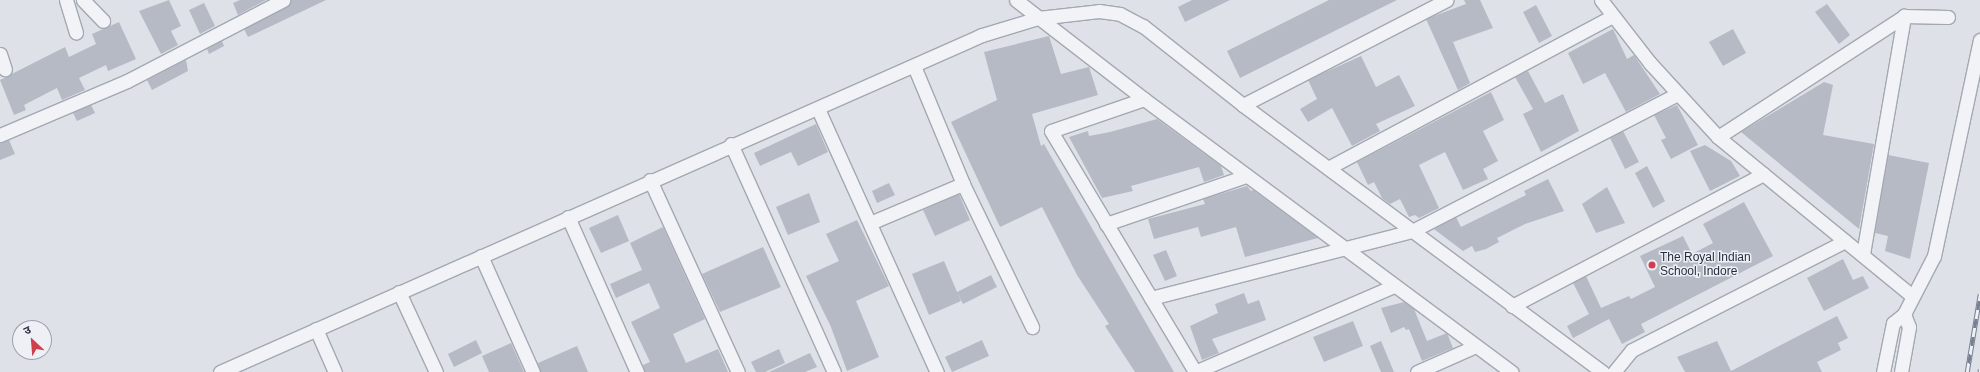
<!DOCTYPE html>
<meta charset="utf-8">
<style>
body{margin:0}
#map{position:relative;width:1980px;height:372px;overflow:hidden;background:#dee1e8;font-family:Arial,"Noto Sans Devanagari",sans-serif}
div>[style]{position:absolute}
.building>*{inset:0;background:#b5bac5}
.roads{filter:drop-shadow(1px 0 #a3a8b2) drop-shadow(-1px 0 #a3a8b2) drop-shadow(0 1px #a3a8b2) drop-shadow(0 -1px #a3a8b2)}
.street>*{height:13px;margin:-6.5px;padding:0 6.5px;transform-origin:6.5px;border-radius:6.5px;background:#f1f3f6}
.rail>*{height:4.5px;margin-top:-2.25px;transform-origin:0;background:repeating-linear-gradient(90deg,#eef0f6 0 9px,#778092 0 18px);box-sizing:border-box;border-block:1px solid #778092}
.dots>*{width:11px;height:11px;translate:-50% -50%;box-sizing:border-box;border:2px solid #eef0f6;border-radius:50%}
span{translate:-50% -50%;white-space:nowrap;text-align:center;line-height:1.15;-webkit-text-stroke:3px #eef0f6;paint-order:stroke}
.poi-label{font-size:12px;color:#272e3f}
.left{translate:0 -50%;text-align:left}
.north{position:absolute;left:12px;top:320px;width:40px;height:40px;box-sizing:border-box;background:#eef0f6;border:1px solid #9ea2ad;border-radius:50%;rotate:334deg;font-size:11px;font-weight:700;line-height:16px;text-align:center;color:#272e3f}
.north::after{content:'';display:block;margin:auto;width:14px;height:18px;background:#d13f4c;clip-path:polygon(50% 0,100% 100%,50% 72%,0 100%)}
</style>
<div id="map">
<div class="building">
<div style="clip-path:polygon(169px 0,181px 26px,171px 31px,178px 45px,161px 54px,139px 11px)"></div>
<div style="clip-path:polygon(240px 0,266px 0,238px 15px,233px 3px)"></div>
<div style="clip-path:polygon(291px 0,326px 0,248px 37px,244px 29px,287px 7px)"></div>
<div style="clip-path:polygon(1192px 0,1230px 0,1185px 22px,1178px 7px)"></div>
<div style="clip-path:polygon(1329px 0,1397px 0,1240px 78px,1227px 51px)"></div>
<div style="clip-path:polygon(1464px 0,1480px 0,1493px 28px,1453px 42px,1470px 83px,1458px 90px,1426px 19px,1466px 4px)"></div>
<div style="clip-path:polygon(204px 3px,215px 26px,200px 34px,189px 10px)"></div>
<div style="clip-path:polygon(1827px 4px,1850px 35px,1839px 44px,1815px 12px)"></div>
<div style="clip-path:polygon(1536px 5px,1552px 36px,1539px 43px,1523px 12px)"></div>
<div style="clip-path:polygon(119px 22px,136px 59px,108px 71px,106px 65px,79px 78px,85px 90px,62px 100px,57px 88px,24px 105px,26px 110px,14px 115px,0 80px,65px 47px,69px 57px,96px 44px,92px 34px)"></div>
<div style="clip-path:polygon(1613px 29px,1627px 59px,1634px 55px,1660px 94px,1626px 112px,1605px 73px,1583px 84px,1568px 53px)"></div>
<div style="clip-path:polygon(1733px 29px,1746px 53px,1723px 66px,1709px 42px)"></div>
<div style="clip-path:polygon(1049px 36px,1061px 74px,1089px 67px,1098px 95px,1032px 114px,1041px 146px,1044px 144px,1174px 372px,1135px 372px,1105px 326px,1109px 324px,1077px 275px,1042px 207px,1000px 227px,951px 122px,997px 100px,984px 52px)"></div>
<div style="clip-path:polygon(222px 41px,224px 46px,209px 54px,207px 49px)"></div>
<div style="clip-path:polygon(1361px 56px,1376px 87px,1399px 75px,1415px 106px,1376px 124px,1380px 131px,1352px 146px,1332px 108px,1308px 122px,1300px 109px,1317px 99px,1308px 80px)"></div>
<div style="clip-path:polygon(186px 60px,188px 71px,152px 90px,147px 80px)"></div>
<div style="clip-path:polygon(1528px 71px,1545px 103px,1563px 94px,1579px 131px,1541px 152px,1523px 114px,1533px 109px,1515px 77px)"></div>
<div style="clip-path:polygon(1824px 82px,1833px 85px,1823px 135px,1874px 144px,1859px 229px,1741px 132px)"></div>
<div style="clip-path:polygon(1491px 92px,1504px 120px,1483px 131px,1498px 161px,1483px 169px,1488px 179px,1463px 190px,1445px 152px,1419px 165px,1439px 208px,1419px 218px,1415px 215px,1409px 217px,1400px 199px,1390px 204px,1382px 198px,1374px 182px,1368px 185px,1357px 162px)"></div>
<div style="clip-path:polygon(91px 105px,95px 113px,77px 121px,73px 113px)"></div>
<div style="clip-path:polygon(1677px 105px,1698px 145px,1671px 159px,1661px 140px,1666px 138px,1654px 115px)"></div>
<div style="clip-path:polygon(1157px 119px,1221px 166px,1224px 175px,1204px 182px,1199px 167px,1131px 186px,1133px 191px,1102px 198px,1069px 137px,1088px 131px,1089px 136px,1110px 132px)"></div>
<div style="clip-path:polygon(816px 124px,828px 152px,798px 166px,791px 152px,760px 166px,754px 153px)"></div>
<div style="clip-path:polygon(1623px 131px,1639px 162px,1625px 169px,1610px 138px)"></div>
<div style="clip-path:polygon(9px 140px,15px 154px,0 160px,0 143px)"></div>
<div style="clip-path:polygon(1705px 145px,1731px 161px,1740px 176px,1710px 191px,1690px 151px)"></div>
<div style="clip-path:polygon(1888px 155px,1929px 163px,1910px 259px,1885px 251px,1888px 236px,1875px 233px)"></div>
<div style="clip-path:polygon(1647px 166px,1665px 201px,1653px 208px,1635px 173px)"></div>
<div style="clip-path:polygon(1548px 179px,1564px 211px,1525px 224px,1497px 238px,1499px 242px,1486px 249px,1475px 252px,1472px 246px,1463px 251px,1434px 229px,1456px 217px,1461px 227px,1526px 195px,1524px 191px)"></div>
<div style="clip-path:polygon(889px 183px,895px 195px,877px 203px,872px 191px)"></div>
<div style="clip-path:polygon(1247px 186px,1251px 191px,1253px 190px,1318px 238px,1245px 257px,1236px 227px,1201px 237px,1198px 227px,1154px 239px,1148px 219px,1205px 204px,1203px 199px)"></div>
<div style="clip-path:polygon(1607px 187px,1625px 223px,1596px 233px,1582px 204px)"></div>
<div style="clip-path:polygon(809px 193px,820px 222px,788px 235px,776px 207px)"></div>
<div style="clip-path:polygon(959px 194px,970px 220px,935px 236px,923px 210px)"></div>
<div style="clip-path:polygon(1744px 202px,1773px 256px,1641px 324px,1645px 332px,1622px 344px,1609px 319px,1573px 338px,1567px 326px,1589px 314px,1573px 283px,1586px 276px,1601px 308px,1629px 296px,1631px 299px,1655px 287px,1640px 256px,1683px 236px,1692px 254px,1713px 243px,1703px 224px)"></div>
<div style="clip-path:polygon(618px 215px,629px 241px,601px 253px,589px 228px)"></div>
<div style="clip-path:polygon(857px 220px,889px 286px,856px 301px,879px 357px,847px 371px,831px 327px,806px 276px,839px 261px,826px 234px)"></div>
<div style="clip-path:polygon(663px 227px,705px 319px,673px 334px,686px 363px,718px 349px,728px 372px,645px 372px,643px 365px,650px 362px,631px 322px,660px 308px,649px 283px,616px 298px,610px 284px,642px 270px,630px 243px)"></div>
<div style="clip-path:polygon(763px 247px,781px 287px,720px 312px,702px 274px)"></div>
<div style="clip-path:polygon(1166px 250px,1177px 276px,1165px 281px,1153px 255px)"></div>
<div style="clip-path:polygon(1843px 259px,1853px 280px,1863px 276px,1869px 288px,1824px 311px,1807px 278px)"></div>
<div style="clip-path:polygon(944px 261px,957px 292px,991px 275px,997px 287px,963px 304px,957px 292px,961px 301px,929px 315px,912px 274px)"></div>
<div style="clip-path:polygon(1244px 293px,1248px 304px,1259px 300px,1266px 320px,1212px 339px,1219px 353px,1202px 360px,1190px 326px,1218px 313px,1215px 304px)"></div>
<div style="clip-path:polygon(1404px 302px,1414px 309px,1427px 341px,1447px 333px,1453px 348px,1422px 361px,1409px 329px,1406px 330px,1404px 327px,1391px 333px,1381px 308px)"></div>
<div style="clip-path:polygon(1837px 316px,1848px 338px,1838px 343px,1841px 350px,1817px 362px,1822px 372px,1685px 372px,1677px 357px,1717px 341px,1731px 371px)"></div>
<div style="clip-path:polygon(1353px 321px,1363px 346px,1324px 362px,1313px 337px)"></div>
<div style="clip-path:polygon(476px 340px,482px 353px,454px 367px,448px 354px)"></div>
<div style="clip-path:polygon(982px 340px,989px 356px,952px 372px,945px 357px)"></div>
<div style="clip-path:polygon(1381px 341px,1394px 372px,1381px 372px,1370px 346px)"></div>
<div style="clip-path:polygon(511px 343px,524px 372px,489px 372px,482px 356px)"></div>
<div style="clip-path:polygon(577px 346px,588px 372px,541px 372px,538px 363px)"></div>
<div style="clip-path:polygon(779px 349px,785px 363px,765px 372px,756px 372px,751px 362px)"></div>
<div style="clip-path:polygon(810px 353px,817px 367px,805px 372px,769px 372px)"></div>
</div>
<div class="roads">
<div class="street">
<div style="left:66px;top:0;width:34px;rotate:73deg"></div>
<div style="left:83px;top:0;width:29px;rotate:46deg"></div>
<div style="left:1016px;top:0;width:162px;rotate:37.7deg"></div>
<div style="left:1144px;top:99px;width:458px;rotate:36.6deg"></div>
<div style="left:1601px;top:0;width:80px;rotate:52.1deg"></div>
<div style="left:1650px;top:63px;width:100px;rotate:47.4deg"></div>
<div style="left:1718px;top:137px;width:249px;rotate:39.3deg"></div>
<div style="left:0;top:54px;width:16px;rotate:72deg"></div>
<div style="left:914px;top:66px;width:128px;rotate:67.4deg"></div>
<div style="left:963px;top:184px;width:159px;rotate:64.2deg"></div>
<div style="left:1144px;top:99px;width:98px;rotate:161deg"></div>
<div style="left:1051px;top:131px;width:281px;rotate:59.1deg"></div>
<div style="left:1195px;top:372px;width:217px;rotate:-23.4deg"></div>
<div style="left:1243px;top:105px;width:229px;rotate:-27.3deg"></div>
<div style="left:818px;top:109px;width:289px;rotate:65.7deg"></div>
<div style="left:0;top:135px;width:138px;rotate:-23deg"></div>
<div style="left:127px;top:81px;width:176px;rotate:-27.4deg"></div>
<div style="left:1718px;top:137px;width:222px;rotate:-33deg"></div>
<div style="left:1904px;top:16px;width:44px;rotate:1.3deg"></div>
<div style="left:731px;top:144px;width:250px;rotate:65.7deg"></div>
<div style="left:1328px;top:168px;width:323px;rotate:-28.1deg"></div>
<div style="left:650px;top:180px;width:211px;rotate:65.4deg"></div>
<div style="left:568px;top:217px;width:170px;rotate:66deg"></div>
<div style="left:870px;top:223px;width:101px;rotate:-22.8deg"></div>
<div style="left:1106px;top:224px;width:148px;rotate:-18.9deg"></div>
<div style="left:1863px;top:254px;width:242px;rotate:-80.2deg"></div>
<div style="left:481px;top:256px;width:127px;rotate:65.9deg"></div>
<div style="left:399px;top:292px;width:88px;rotate:65.2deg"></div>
<div style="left:1151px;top:298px;width:269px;rotate:-14.4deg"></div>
<div style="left:1412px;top:231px;width:299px;rotate:-27.3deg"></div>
<div style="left:1512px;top:306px;width:284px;rotate:-27.7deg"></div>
<div style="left:316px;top:329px;width:47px;rotate:66.2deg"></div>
<div style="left:220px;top:372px;width:833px;rotate:-23.86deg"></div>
<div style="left:982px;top:35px;width:59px;rotate:-16.9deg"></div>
<div style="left:1038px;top:18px;width:61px;rotate:-6.5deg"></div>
<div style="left:1099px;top:11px;width:21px;rotate:8deg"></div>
<div style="left:1120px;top:14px;width:26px;rotate:28deg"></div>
<div style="left:1143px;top:26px;width:127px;rotate:38.3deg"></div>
<div style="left:1243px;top:105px;width:448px;rotate:36.6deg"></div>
<div style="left:1417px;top:372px;width:64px;rotate:-23.8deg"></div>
<div style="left:1614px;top:372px;width:28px;rotate:-51deg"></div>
<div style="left:1632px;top:350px;width:239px;rotate:-27.1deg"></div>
<div style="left:1883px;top:372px;width:50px;rotate:-78.5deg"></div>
<div style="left:1893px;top:323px;width:14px;rotate:-39deg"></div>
<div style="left:1904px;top:314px;width:65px;rotate:-62.7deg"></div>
<div style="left:1934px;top:256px;width:221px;rotate:-78deg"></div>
<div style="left:1901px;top:372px;width:46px;rotate:-79.9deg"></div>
<div style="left:1909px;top:327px;width:14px;rotate:-111deg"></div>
</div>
</div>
<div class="rail">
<div style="left:1967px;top:372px;width:79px;rotate:-80.5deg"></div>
<div style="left:1980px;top:372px;width:3px;rotate:-90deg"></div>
</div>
<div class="dots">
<div style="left:1652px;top:265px;background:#d13f4c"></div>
</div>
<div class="poi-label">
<span class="left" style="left:1660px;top:265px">The Royal Indian<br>School, Indore</span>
</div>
<div class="north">उ</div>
</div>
